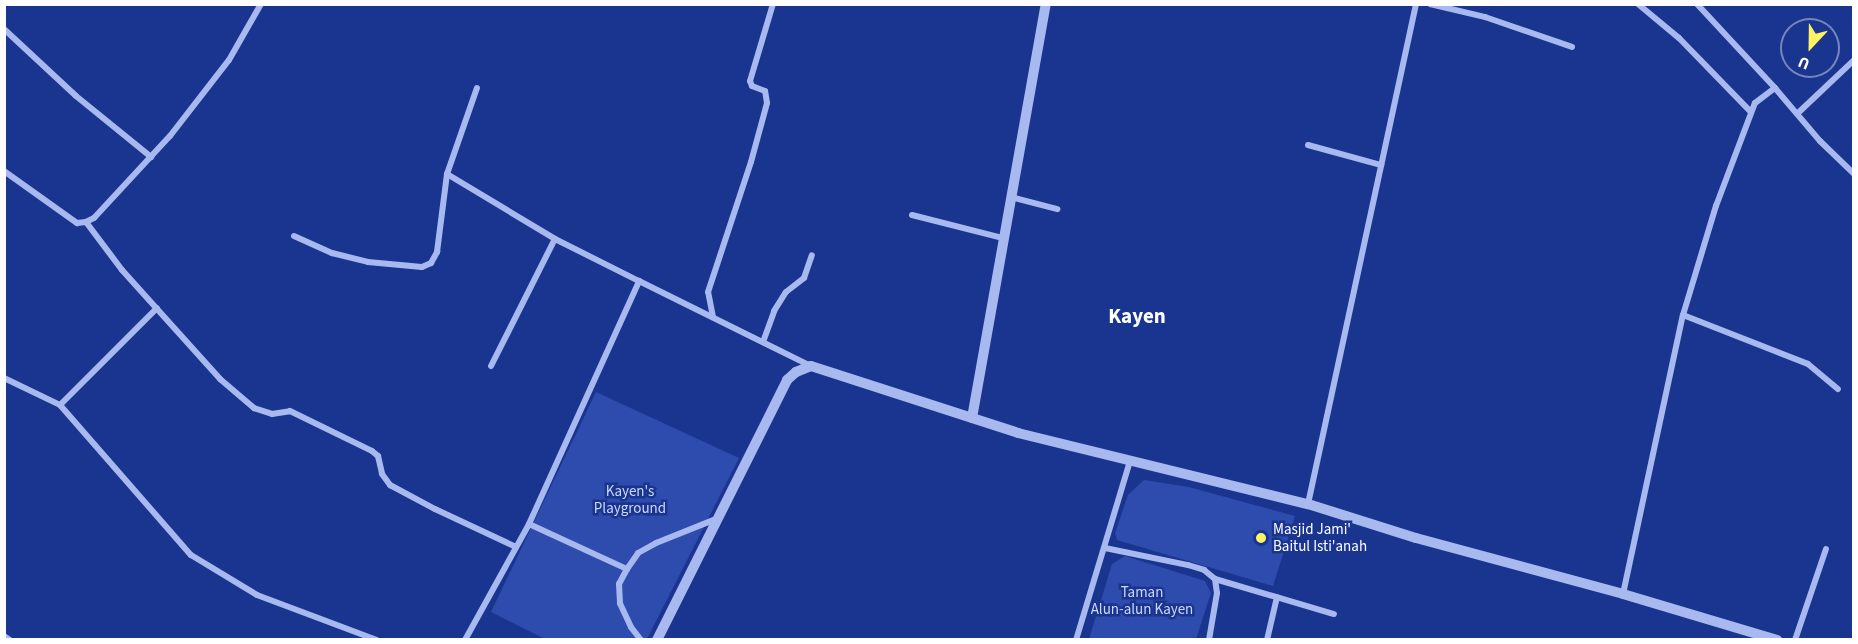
<!DOCTYPE html>
<style>
body{margin:0}
#map{position:relative;width:1858px;height:644px;overflow:hidden;background:#1a358f;font-family:"Source Sans 3",sans-serif}
div>[style]{position:absolute}
.green>*{inset:0;background:#2d4cad}
.minor>*{height:6px;margin:-3px;padding:0 3px;transform-origin:3px;border-radius:3px;background:#a7b9ee}
.tertiary>*{height:10px;margin:-5px;padding:0 5px;transform-origin:5px;border-radius:5px;background:#a7b9ee}
.dots>*{width:16px;height:16px;translate:-50% -50%;box-sizing:border-box;border:3px solid #1a358f;border-radius:50%}
span{translate:-50% -50%;white-space:nowrap;text-align:center;line-height:1.15;-webkit-text-stroke:5px #1a358f;paint-order:stroke}
.park-label{font-size:15px;color:#cdd8fa}
.poi-label{font-size:15px;color:#fff}
.left{translate:0 -50%;text-align:left}
.district-label{font-size:21px;color:#fff;font-weight:700}
.frame{position:absolute;inset:0;border:6px solid #fff;pointer-events:none}
.north{position:absolute;left:1780px;top:18px;width:60px;height:60px;box-sizing:border-box;background:#1a358f;border:2px solid #7686bc;border-radius:50%;rotate:202deg;font-size:16px;font-weight:700;line-height:24px;text-align:center;color:#fff}
.north::after{content:'';display:block;margin:auto;width:21px;height:27px;background:#fff264;clip-path:polygon(50% 0,100% 100%,50% 72%,0 100%)}
</style>
<div id="map">
<div class="green">
<div style="clip-path:polygon(596px 392px,739px 458px,647px 639px,545px 639px,491px 612px)"></div>
<div style="clip-path:polygon(1144px 480px,1189px 487px,1295px 516px,1273px 586px,1117px 540px,1115px 533px,1128px 495px)"></div>
<div style="clip-path:polygon(1125px 556px,1205px 581px,1211px 593px,1196px 639px,1089px 639px,1112px 564px)"></div>
</div>
<div class="minor">
<div style="left:1430px;top:4px;width:57px;rotate:13.3deg"></div>
<div style="left:1485px;top:17px;width:92px;rotate:19deg"></div>
<div style="left:1638px;top:4px;width:53px;rotate:39.7deg"></div>
<div style="left:1679px;top:38px;width:103px;rotate:45.8deg"></div>
<div style="left:1697px;top:4px;width:115px;rotate:47.1deg"></div>
<div style="left:4px;top:29px;width:98px;rotate:42.9deg"></div>
<div style="left:76px;top:96px;width:97px;rotate:39.1deg"></div>
<div style="left:1798px;top:113px;width:77px;rotate:-43.4deg"></div>
<div style="left:1308px;top:145px;width:76px;rotate:15.3deg"></div>
<div style="left:4px;top:171px;width:90px;rotate:35.5deg"></div>
<div style="left:77px;top:223px;width:9px;rotate:-6deg"></div>
<div style="left:86px;top:222px;width:9px;rotate:-27deg"></div>
<div style="left:94px;top:218px;width:112px;rotate:-47.2deg"></div>
<div style="left:170px;top:136px;width:96px;rotate:-52.2deg"></div>
<div style="left:229px;top:60px;width:64px;rotate:-60.3deg"></div>
<div style="left:447px;top:174px;width:126px;rotate:31deg"></div>
<div style="left:555px;top:239px;width:94px;rotate:26.6deg"></div>
<div style="left:1011px;top:197px;width:48px;rotate:14.6deg"></div>
<div style="left:912px;top:215px;width:94px;rotate:14.2deg"></div>
<div style="left:86px;top:222px;width:60px;rotate:53.1deg"></div>
<div style="left:122px;top:270px;width:147px;rotate:48deg"></div>
<div style="left:220px;top:379px;width:45px;rotate:40.5deg"></div>
<div style="left:254px;top:408px;width:19px;rotate:18deg"></div>
<div style="left:272px;top:414px;width:18px;rotate:-9deg"></div>
<div style="left:290px;top:411px;width:91px;rotate:26deg"></div>
<div style="left:372px;top:451px;width:8px;rotate:40deg"></div>
<div style="left:378px;top:456px;width:18px;rotate:77deg"></div>
<div style="left:382px;top:474px;width:14px;rotate:54deg"></div>
<div style="left:390px;top:485px;width:51px;rotate:28.1deg"></div>
<div style="left:435px;top:509px;width:89px;rotate:25.1deg"></div>
<div style="left:294px;top:236px;width:42px;rotate:24.1deg"></div>
<div style="left:332px;top:253px;width:37px;rotate:14deg"></div>
<div style="left:368px;top:262px;width:54px;rotate:5.3deg"></div>
<div style="left:422px;top:267px;width:10px;rotate:-24deg"></div>
<div style="left:431px;top:263px;width:13px;rotate:-61deg"></div>
<div style="left:437px;top:252px;width:79px;rotate:-82.7deg"></div>
<div style="left:447px;top:174px;width:91px;rotate:-70.8deg"></div>
<div style="left:1683px;top:315px;width:134px;rotate:21.4deg"></div>
<div style="left:1808px;top:364px;width:39px;rotate:40deg"></div>
<div style="left:713px;top:317px;width:25px;rotate:-101deg"></div>
<div style="left:708px;top:292px;width:137px;rotate:-71.7deg"></div>
<div style="left:751px;top:162px;width:61px;rotate:-74.8deg"></div>
<div style="left:767px;top:103px;width:12px;rotate:-99deg"></div>
<div style="left:765px;top:91px;width:14px;rotate:-159deg"></div>
<div style="left:752px;top:86px;width:5px;rotate:-112deg"></div>
<div style="left:750px;top:81px;width:80px;rotate:-73.4deg"></div>
<div style="left:763px;top:342px;width:33px;rotate:-70deg"></div>
<div style="left:774px;top:311px;width:22px;rotate:-58deg"></div>
<div style="left:786px;top:292px;width:23px;rotate:-38deg"></div>
<div style="left:804px;top:278px;width:24px;rotate:-71deg"></div>
<div style="left:491px;top:366px;width:142px;rotate:-63.3deg"></div>
<div style="left:4px;top:378px;width:62px;rotate:25.7deg"></div>
<div style="left:60px;top:405px;width:199px;rotate:48.9deg"></div>
<div style="left:191px;top:555px;width:77px;rotate:31.2deg"></div>
<div style="left:257px;top:595px;width:128px;rotate:20.6deg"></div>
<div style="left:60px;top:405px;width:137px;rotate:-45deg"></div>
<div style="left:1308px;top:504px;width:512px;rotate:-77.81deg"></div>
<div style="left:529px;top:524px;width:108px;rotate:24.7deg"></div>
<div style="left:1105px;top:548px;width:85px;rotate:11.6deg"></div>
<div style="left:1188px;top:565px;width:17px;rotate:17deg"></div>
<div style="left:1204px;top:570px;width:14px;rotate:39deg"></div>
<div style="left:1215px;top:579px;width:14px;rotate:82deg"></div>
<div style="left:1217px;top:593px;width:48px;rotate:99.7deg"></div>
<div style="left:1215px;top:579px;width:124px;rotate:16.4deg"></div>
<div style="left:1623px;top:594px;width:285px;rotate:-77.9deg"></div>
<div style="left:1683px;top:315px;width:114px;rotate:-73.2deg"></div>
<div style="left:1716px;top:206px;width:110px;rotate:-69.3deg"></div>
<div style="left:1755px;top:103px;width:25px;rotate:-37deg"></div>
<div style="left:1775px;top:88px;width:70px;rotate:49.7deg"></div>
<div style="left:1820px;top:141px;width:47px;rotate:44.1deg"></div>
<div style="left:4px;top:636px;width:7px;rotate:34deg"></div>
<div style="left:465px;top:640px;width:132px;rotate:-61.1deg"></div>
<div style="left:529px;top:524px;width:267px;rotate:-65.6deg"></div>
<div style="left:639px;top:281px;width:192px;rotate:26.3deg"></div>
<div style="left:641px;top:640px;width:16px;rotate:-128deg"></div>
<div style="left:631px;top:627px;width:26px;rotate:-115deg"></div>
<div style="left:620px;top:603px;width:19px;rotate:-93deg"></div>
<div style="left:619px;top:584px;width:17px;rotate:-62deg"></div>
<div style="left:627px;top:569px;width:19px;rotate:-55deg"></div>
<div style="left:638px;top:553px;width:21px;rotate:-29deg"></div>
<div style="left:656px;top:543px;width:65px;rotate:-21.8deg"></div>
<div style="left:1076px;top:640px;width:187px;rotate:-73.2deg"></div>
<div style="left:1267px;top:640px;width:44px;rotate:-76.9deg"></div>
<div style="left:1795px;top:640px;width:96px;rotate:-71.2deg"></div>
</div>
<div class="tertiary">
<div style="left:972px;top:418px;width:421px;rotate:-79.9deg"></div>
<div style="left:657px;top:640px;width:291px;rotate:-63.4deg"></div>
<div style="left:787px;top:380px;width:12px;rotate:-42deg"></div>
<div style="left:796px;top:372px;width:16px;rotate:-22deg"></div>
<div style="left:811px;top:366px;width:218px;rotate:17.9deg"></div>
<div style="left:1018px;top:433px;width:299px;rotate:13.8deg"></div>
<div style="left:1308px;top:504px;width:113px;rotate:17.5deg"></div>
<div style="left:1416px;top:538px;width:214px;rotate:15.1deg"></div>
<div style="left:1623px;top:594px;width:161px;rotate:16.6deg"></div>
</div>
<div class="dots">
<div style="left:1261px;top:538px;background:#fff264"></div>
</div>
<div class="park-label">
<span style="left:630px;top:500px">Kayen's<br>Playground</span>
<span style="left:1142px;top:601px">Taman<br>Alun-alun Kayen</span>
</div>
<div class="poi-label">
<span class="left" style="left:1273px;top:538px">Masjid Jami'<br>Baitul Isti'anah</span>
</div>
<div class="district-label">
<span style="left:1137px;top:316px">Kayen</span>
</div>
<div class="frame"></div>
<div class="north">U</div>
</div>
